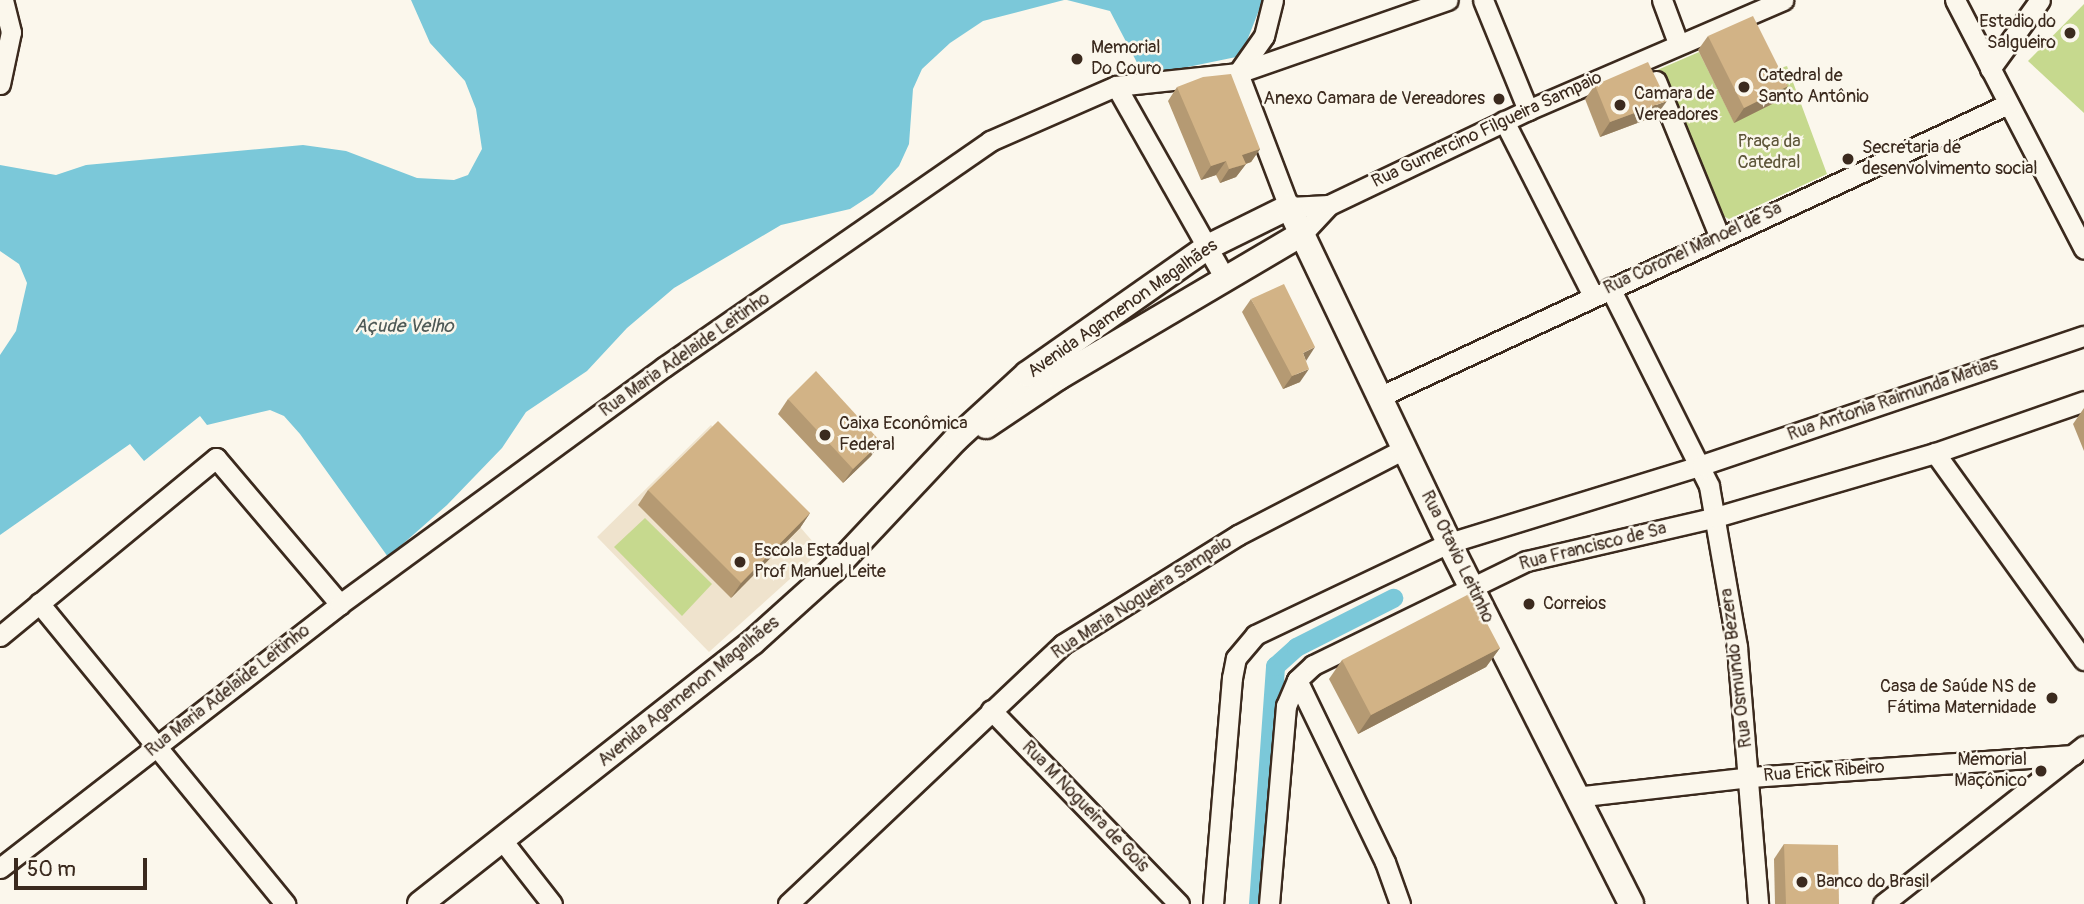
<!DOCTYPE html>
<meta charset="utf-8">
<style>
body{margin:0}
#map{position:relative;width:2084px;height:904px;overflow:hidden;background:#fbf7ec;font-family:Pangolin,sans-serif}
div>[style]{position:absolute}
.built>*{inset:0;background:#efe3cd}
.green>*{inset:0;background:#c6d98e}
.water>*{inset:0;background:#7bc8d9}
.canal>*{height:19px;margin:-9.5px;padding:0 9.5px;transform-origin:9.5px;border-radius:9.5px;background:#7bc8d9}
.roads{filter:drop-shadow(2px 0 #3b2a1e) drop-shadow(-2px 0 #3b2a1e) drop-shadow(0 2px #3b2a1e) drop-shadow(0 -2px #3b2a1e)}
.minor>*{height:19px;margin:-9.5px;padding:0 9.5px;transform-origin:9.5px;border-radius:9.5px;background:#fbf7ec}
.major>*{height:24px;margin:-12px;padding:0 12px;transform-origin:12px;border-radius:12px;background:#fbf7ec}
.wall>*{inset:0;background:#b59a73}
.shaded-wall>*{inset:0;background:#937d5e}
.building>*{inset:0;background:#d2b386}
.dots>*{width:19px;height:19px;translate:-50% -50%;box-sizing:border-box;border:4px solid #fbf7ec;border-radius:50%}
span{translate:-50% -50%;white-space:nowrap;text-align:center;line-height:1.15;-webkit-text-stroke:5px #fbf7ec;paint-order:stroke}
.poi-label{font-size:18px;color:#3b2a1e}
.right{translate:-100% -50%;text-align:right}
.left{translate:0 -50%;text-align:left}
.street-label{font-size:18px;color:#3b2a1e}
.park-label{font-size:18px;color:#5e563a}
.water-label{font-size:19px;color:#4e5956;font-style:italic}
.scale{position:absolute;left:14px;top:858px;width:133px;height:32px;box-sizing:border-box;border:4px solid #3b2a1e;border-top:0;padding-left:9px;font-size:21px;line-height:24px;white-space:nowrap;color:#3b2a1e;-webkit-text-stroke:5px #fbf7ec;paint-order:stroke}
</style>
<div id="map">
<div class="built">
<div style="clip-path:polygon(711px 425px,821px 551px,709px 652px,597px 537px)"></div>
</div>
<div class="green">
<div style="clip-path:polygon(2084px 4px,2084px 113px,2028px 61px)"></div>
<div style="clip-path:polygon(1699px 52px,1734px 122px,1764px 73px,1787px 66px,1827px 174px,1729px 219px,1717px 213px,1655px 71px)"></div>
<div style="clip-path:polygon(645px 518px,712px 584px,682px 616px,614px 547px)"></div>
</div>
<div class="water">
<div style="clip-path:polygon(411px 0,1064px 0,983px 21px,950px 43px,922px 69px,913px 89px,909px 144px,899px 166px,873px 194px,850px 209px,781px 225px,674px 288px,627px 328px,587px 371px,526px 412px,502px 448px,447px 505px,388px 557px,300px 434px,284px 416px,270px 410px,207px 425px,200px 416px,144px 461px,130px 444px,0 535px,0 355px,16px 331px,27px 283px,19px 264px,0 251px,0 165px,56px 175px,86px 165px,303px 145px,346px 151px,417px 178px,454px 180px,468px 175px,482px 149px,476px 109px,465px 81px,430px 43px)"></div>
<div style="clip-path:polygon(1067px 0,1263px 0,1241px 56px,1144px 76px,1110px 11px)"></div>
</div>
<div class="canal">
<div style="left:1258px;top:904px;width:239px;rotate:-85.9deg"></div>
<div style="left:1275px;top:666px;width:28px;rotate:-42deg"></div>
<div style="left:1296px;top:647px;width:109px;rotate:-26.8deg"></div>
</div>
<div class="roads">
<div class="minor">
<div style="left:1273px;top:0;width:37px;rotate:104deg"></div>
<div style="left:1264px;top:36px;width:45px;rotate:125.1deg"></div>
<div style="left:1238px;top:73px;width:143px;rotate:69.2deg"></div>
<div style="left:1289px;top:207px;width:40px;rotate:-2.9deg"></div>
<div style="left:1483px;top:0;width:119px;rotate:67.8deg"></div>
<div style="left:1662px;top:0;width:46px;rotate:69.6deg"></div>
<div style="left:1955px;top:0;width:280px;rotate:62.6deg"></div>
<div style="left:1990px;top:69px;width:85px;rotate:-54.1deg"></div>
<div style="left:1656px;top:81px;width:166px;rotate:67.8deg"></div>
<div style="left:0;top:84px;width:53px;rotate:-78.1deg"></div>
<div style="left:11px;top:32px;width:33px;rotate:-104deg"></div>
<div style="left:1116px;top:86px;width:222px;rotate:60.5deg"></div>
<div style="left:1504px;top:121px;width:196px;rotate:63deg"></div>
<div style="left:1302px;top:234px;width:40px;rotate:-47deg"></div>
<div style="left:1329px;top:205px;width:221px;rotate:-25.5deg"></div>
<div style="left:1528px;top:110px;width:278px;rotate:-23.3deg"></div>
<div style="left:1610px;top:288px;width:221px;rotate:63.4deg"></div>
<div style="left:1709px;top:486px;width:163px;rotate:80.1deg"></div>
<div style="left:1737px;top:647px;width:258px;rotate:85.3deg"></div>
<div style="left:1379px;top:397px;width:694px;rotate:-24.98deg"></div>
<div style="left:1935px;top:453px;width:255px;rotate:54.3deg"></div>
<div style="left:39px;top:603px;width:389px;rotate:50.7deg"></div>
<div style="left:0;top:636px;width:280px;rotate:-39.5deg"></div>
<div style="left:216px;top:458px;width:192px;rotate:49.7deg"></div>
<div style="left:1297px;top:680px;width:202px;rotate:64.2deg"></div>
<div style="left:1385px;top:862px;width:45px;rotate:70.3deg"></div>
<div style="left:991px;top:710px;width:270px;rotate:45.9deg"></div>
<div style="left:1575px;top:797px;width:176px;rotate:-6.5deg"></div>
<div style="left:1750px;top:777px;width:324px;rotate:-3.9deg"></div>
<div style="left:502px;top:840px;width:81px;rotate:52deg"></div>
<div style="left:0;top:868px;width:430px;rotate:-37.8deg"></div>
<div style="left:340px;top:604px;width:401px;rotate:-36.2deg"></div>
<div style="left:664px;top:367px;width:397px;rotate:-34.7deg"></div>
<div style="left:990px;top:141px;width:137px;rotate:-23.6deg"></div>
<div style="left:1116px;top:86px;width:123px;rotate:-6.1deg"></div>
<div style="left:1238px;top:73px;width:222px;rotate:-19.2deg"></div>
<div style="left:788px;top:904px;width:378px;rotate:-43.4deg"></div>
<div style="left:1063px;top:644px;width:206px;rotate:-31.9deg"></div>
<div style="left:1238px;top:535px;width:187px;rotate:-27.4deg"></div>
<div style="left:1213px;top:904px;width:227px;rotate:-85.2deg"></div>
<div style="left:1232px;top:678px;width:20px;rotate:-79deg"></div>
<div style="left:1236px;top:658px;width:30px;rotate:-50deg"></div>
<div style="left:1255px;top:635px;width:215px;rotate:-25.4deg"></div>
<div style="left:1449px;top:543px;width:265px;rotate:-17.1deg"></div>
<div style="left:1702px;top:465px;width:403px;rotate:-18.7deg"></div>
<div style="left:1269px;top:904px;width:199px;rotate:-85.1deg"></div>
<div style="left:1286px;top:706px;width:28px;rotate:-67deg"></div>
<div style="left:1297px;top:680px;width:22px;rotate:-43deg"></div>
<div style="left:1313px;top:665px;width:237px;rotate:-26deg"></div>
<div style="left:1526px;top:561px;width:195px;rotate:-13deg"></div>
<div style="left:1716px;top:517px;width:228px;rotate:-16.3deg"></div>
<div style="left:1935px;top:453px;width:158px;rotate:-19.2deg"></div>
<div style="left:1883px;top:904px;width:256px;rotate:-38.2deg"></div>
</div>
<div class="major">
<div style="left:986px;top:426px;width:88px;rotate:-33.9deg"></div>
<div style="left:1059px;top:377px;width:282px;rotate:-30.5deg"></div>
<div style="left:420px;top:904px;width:424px;rotate:-38.2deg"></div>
<div style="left:753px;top:642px;width:108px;rotate:-42deg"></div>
<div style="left:833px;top:570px;width:180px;rotate:-46.8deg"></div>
<div style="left:956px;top:439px;width:96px;rotate:-42.5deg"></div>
<div style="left:1027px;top:374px;width:221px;rotate:-35.1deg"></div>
<div style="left:1208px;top:247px;width:90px;rotate:-26.3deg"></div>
<div style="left:1289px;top:207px;width:372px;rotate:64.5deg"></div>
<div style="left:1449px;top:543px;width:404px;rotate:63.2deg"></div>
</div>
</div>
<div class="wall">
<div style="clip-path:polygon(1708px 36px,1778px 101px,1734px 123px,1698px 50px)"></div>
<div style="clip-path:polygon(1595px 85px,1656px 116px,1600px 137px,1585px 99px)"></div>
<div style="clip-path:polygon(1177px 87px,1260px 149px,1251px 162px,1246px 164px,1236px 177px,1220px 183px,1216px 175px,1201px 180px,1168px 101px)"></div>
<div style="clip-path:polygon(1251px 299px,1300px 382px,1283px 389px,1242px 312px)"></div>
<div style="clip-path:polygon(788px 399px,881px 442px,871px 456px,843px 483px,778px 414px)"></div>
<div style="clip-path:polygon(2084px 408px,2084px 451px,2073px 424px)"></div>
<div style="clip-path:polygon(648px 490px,810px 513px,800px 528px,731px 598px,638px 505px)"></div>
<div style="clip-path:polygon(1500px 648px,1486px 667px,1358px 734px,1329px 679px,1342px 660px)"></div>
<div style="clip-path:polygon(1784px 844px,1839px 904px,1775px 904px,1774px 859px)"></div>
</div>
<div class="shaded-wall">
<div style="clip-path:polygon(1788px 86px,1778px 101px,1734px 123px,1744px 108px)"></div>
<div style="clip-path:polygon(1667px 101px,1656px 116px,1600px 137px,1610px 122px)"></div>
<div style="clip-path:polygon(1260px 149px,1251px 162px,1232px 168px,1242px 155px)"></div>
<div style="clip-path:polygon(1226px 161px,1216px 175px,1201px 180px,1211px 166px)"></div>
<div style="clip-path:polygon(1246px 164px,1236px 177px,1220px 183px,1229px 169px)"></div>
<div style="clip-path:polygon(1315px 347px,1306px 361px,1303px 353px)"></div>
<div style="clip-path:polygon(1309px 369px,1300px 382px,1283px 389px,1292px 376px)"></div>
<div style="clip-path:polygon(881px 442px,871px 456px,843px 483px,853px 469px)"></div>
<div style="clip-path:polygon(810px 513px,800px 528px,731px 598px,741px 583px)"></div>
<div style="clip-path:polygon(1500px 648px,1486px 667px,1358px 734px,1371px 715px)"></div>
</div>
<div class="building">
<div style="clip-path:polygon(1753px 16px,1788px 86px,1744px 108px,1708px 36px)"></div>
<div style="clip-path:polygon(1648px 62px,1667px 101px,1610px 122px,1595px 85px)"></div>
<div style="clip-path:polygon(1231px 74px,1260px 149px,1242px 155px,1246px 164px,1229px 169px,1226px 161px,1211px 166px,1177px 87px,1203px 77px)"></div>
<div style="clip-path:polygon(1284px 284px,1315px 347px,1303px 353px,1309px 369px,1292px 376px,1251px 299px)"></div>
<div style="clip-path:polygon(816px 371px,881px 442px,853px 469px,788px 399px)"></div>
<div style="clip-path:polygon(718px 421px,810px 513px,741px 583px,648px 490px)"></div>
<div style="clip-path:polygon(1471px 593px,1500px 648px,1371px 715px,1342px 660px)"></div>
<div style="clip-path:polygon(1784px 844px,1838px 845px,1839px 904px,1786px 904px)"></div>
</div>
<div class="dots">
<div style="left:2070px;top:33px;background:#3b2a1e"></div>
<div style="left:1077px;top:59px;background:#3b2a1e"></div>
<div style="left:1744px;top:87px;background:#3b2a1e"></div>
<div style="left:1499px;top:99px;background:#3b2a1e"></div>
<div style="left:1620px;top:105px;background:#3b2a1e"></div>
<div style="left:1848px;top:159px;background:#3b2a1e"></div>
<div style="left:825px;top:435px;background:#3b2a1e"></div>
<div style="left:740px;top:562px;background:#3b2a1e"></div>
<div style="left:1529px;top:604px;background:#3b2a1e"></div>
<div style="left:2052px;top:698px;background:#3b2a1e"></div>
<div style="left:2041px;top:771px;background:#3b2a1e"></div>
<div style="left:1802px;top:882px;background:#3b2a1e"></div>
</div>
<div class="poi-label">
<span class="right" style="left:2056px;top:33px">Estadio do<br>Salgueiro</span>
<span class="left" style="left:1091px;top:59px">Memorial<br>Do Couro</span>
<span class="left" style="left:1758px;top:87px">Catedral de<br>Santo Antônio</span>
<span class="left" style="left:1634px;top:105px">Camara de<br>Vereadores</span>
<span class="right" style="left:1485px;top:99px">Anexo Camara de Vereadores</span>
<span class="left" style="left:1862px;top:159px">Secretaria de<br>desenvolvimento social</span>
<span class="left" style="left:839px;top:435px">Caixa Econômica<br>Federal</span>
<span class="left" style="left:754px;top:562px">Escola Estadual<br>Prof Manuel Leite</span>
<span class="left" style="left:1543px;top:604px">Correios</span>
<span class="right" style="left:2036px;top:698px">Casa de Saúde NS de<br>Fátima Maternidade</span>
<span class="right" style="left:2027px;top:771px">Memorial<br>Maçônico</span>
<span class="left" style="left:1816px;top:882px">Banco do Brasil</span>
</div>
<div class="street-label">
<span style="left:1487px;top:130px;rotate:-25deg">Rua Gumercino Filgueira Sampaio</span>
<span style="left:1693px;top:249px;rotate:-25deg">Rua Coronel Manoel de Sa</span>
<span style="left:1123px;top:309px;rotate:-35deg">Avenida Agamenon Magalhães</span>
<span style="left:685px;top:355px;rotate:-35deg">Rua Maria Adelaide Leitinho</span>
<span style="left:1893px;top:400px;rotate:-19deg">Rua Antonia Raimunda Matias</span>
<span style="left:1593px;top:547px;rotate:-14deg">Rua Francisco de Sa</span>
<span style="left:1457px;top:557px;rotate:64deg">Rua Otavio Leitinho</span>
<span style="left:1142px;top:598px;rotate:-33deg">Rua Maria Nogueira Sampaio</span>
<span style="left:1737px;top:668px;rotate:-97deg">Rua Osmundo Bezera</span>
<span style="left:228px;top:691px;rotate:-38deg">Rua Maria Adelaide Leitinho</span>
<span style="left:689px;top:692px;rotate:-39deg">Avenida Agamenon Magalhães</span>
<span style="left:1824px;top:772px;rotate:-4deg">Rua Erick Ribeiro</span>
<span style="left:1085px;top:807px;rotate:46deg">Rua M Nogueira de Gois</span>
</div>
<div class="park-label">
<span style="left:1769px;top:153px">Praça da<br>Catedral</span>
</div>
<div class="water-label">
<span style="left:404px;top:327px">Açude Velho</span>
</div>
<div class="scale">50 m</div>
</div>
